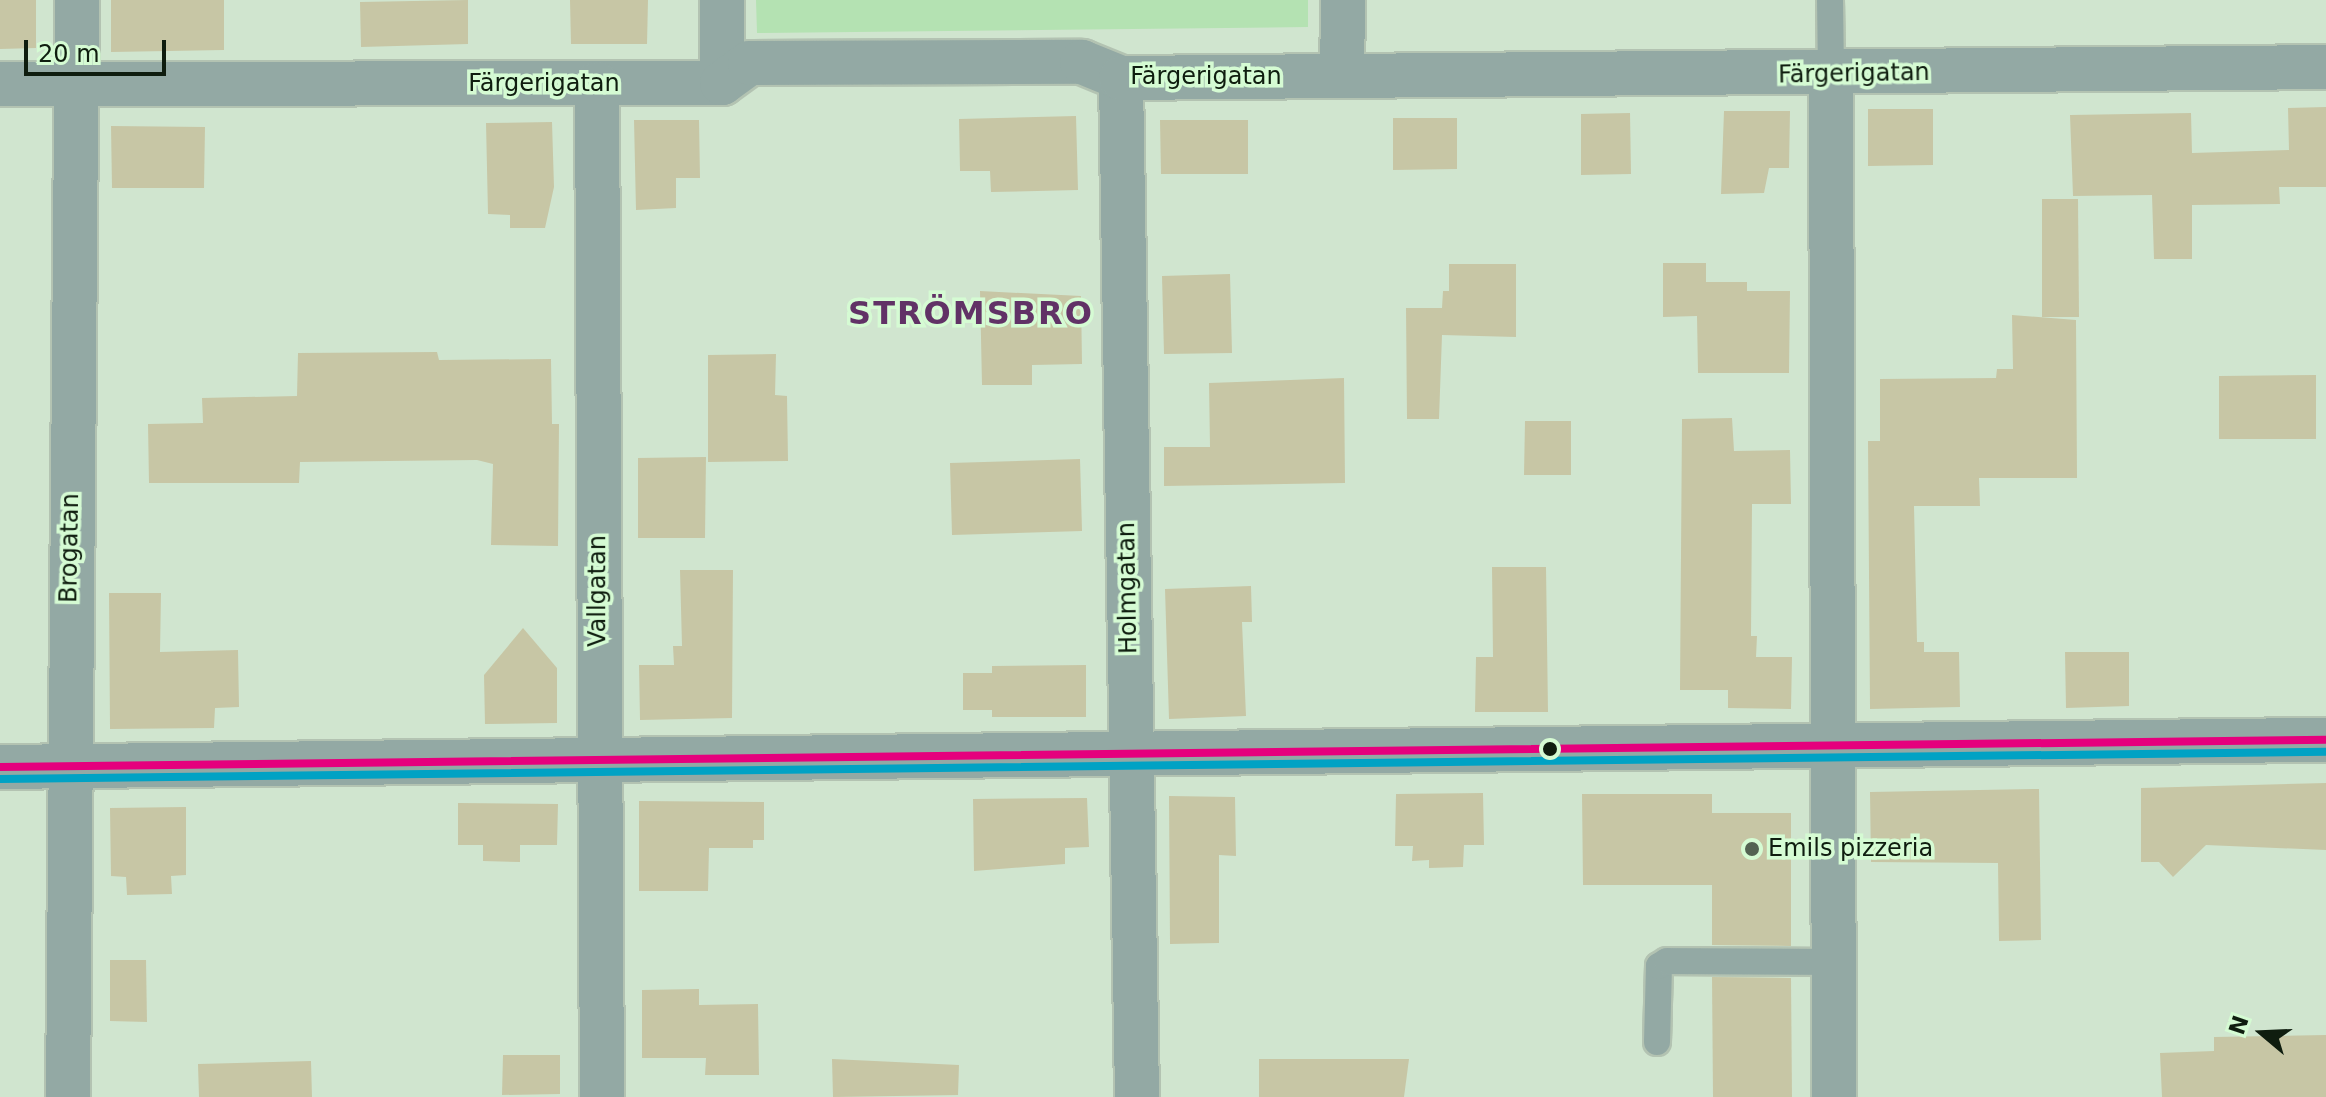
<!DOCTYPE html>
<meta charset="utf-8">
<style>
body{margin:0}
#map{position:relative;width:2326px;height:1097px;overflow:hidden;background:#d0e5cf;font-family:"DejaVu Sans",sans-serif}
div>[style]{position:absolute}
.green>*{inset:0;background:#b4e2b2}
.building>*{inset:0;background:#c7c6a5}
.roads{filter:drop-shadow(2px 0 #b3c3b2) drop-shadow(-2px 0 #b3c3b2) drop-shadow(0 2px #b3c3b2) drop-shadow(0 -2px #b3c3b2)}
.lane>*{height:26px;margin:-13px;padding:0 13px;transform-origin:13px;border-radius:13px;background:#93a9a4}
.street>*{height:44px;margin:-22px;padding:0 22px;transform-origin:22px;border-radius:22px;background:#93a9a4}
.bus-1>*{height:8px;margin:-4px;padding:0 4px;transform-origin:4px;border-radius:4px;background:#e5007d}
.bus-2>*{height:8px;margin:-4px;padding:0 4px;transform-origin:4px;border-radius:4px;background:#01a2c4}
.dots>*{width:22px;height:22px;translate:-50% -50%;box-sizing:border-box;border:4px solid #d5fbd3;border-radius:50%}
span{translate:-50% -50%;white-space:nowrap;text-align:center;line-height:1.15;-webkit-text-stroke:7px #d5fbd3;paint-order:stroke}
.street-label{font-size:24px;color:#0f1d0f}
.poi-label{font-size:24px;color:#0f1d0f}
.left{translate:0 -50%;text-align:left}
.district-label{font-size:32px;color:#613266;font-weight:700;letter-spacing:2px}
.north{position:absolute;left:2222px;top:993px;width:80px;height:80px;-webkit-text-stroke:6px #d5fbd3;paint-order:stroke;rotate:289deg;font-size:22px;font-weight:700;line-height:32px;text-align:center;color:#0f1d0f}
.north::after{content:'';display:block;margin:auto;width:28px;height:36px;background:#0f1d0f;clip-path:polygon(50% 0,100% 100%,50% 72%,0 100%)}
.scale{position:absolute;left:24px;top:40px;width:142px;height:36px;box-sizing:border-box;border:4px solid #0f1d0f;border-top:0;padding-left:10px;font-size:24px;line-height:28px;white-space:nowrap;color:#0f1d0f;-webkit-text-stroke:6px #d5fbd3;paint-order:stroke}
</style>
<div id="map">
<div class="green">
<div style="clip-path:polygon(756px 0,1308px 0,1308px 27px,757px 33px)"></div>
</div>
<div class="building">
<div style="clip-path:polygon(0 0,36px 0,36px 48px,0 49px)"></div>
<div style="clip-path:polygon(111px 0,224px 0,224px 50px,111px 52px)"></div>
<div style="clip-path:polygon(468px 0,468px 44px,361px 47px,360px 2px)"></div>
<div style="clip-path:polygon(570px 0,648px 0,647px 44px,571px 44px)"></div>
<div style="clip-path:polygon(2326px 107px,2326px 187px,2279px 187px,2280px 204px,2192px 205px,2192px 259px,2154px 259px,2152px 195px,2073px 196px,2070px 115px,2191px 113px,2192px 153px,2289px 150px,2288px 108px)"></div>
<div style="clip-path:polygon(1868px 109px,1933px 109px,1933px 165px,1868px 166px)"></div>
<div style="clip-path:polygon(1724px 111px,1790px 111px,1789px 168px,1769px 168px,1764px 193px,1721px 194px)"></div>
<div style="clip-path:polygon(1630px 113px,1631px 174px,1581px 175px,1581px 114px)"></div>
<div style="clip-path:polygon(1076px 116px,1078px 190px,991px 192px,990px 171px,960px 171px,959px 119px)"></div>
<div style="clip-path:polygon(1393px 118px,1457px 118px,1457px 169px,1393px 170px)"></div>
<div style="clip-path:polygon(634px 120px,699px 120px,700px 178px,676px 178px,676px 208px,636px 210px)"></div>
<div style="clip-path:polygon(1160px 120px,1248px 120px,1248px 174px,1161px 174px)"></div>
<div style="clip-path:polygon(552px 122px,554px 187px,545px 228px,510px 228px,510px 215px,488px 214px,486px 123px)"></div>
<div style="clip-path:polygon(111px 126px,205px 127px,204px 188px,112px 188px)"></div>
<div style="clip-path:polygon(2042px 199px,2078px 199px,2079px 317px,2042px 317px)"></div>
<div style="clip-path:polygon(1663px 263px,1706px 263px,1706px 282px,1747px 282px,1747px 291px,1790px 291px,1789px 373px,1698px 373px,1697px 316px,1663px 317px)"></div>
<div style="clip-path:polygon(1449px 264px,1516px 264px,1516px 337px,1442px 335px,1439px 419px,1407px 419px,1406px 308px,1442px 308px,1443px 291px,1449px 291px)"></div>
<div style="clip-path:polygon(1230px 274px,1232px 353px,1164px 354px,1162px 276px)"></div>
<div style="clip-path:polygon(980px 291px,1081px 296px,1082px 364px,1032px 365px,1032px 385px,982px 385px)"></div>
<div style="clip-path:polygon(2012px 315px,2076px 320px,2077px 478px,1979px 478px,1980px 506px,1914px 506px,1917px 642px,1924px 642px,1924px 652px,1959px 652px,1960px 707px,1870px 709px,1868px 441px,1880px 441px,1880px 379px,1996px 378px,1997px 369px,2013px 369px)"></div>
<div style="clip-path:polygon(437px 352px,439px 360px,551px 359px,552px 424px,559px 424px,558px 546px,491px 545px,493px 464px,477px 460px,300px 462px,299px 483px,149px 483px,148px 424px,203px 423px,202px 398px,297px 396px,298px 353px)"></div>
<div style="clip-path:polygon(776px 354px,775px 395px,787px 396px,788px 461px,708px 462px,708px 355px)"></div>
<div style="clip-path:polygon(2316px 375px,2316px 439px,2219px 439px,2219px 376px)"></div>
<div style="clip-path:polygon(1344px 378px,1345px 483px,1164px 486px,1164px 447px,1210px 447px,1209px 383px)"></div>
<div style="clip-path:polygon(1732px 418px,1734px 451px,1790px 450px,1791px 504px,1752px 504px,1751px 636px,1757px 636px,1756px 657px,1792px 657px,1791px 709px,1728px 708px,1728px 690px,1680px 690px,1682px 419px)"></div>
<div style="clip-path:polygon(1525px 421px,1571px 421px,1571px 475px,1524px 475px)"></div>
<div style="clip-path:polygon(706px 457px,705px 538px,638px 538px,638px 458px)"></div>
<div style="clip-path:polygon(1080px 459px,1082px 531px,952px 535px,950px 463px)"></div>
<div style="clip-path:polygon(1492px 567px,1546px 567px,1548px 712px,1475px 712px,1476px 657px,1493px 657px)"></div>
<div style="clip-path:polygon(680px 570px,733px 570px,732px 718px,640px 720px,639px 665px,674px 665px,673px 646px,682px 646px)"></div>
<div style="clip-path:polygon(1251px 586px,1252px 622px,1242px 622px,1246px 716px,1169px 719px,1165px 589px)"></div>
<div style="clip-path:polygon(109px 593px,161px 593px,160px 652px,238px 650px,239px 707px,215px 708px,214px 728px,110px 729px)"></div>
<div style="clip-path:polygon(523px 628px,557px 668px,557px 723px,485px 724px,484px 675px)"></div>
<div style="clip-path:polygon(2065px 652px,2129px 652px,2129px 706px,2066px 708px)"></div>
<div style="clip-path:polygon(1086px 665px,1086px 717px,992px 717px,992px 710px,963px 710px,963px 673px,992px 673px,992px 666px)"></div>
<div style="clip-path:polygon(2326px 783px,2326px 850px,2206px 845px,2173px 877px,2159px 862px,2141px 862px,2141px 788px)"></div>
<div style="clip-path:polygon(2039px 789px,2041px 940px,1999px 941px,1998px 863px,1871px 862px,1870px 792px)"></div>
<div style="clip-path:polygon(1483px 793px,1484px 845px,1464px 845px,1463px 867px,1429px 868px,1429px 860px,1412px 861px,1413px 846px,1395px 846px,1396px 794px)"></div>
<div style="clip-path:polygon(1582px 794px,1712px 794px,1712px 813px,1791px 813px,1791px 946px,1712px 945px,1712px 885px,1583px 885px)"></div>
<div style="clip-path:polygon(1169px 796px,1235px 797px,1236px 856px,1219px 855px,1219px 943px,1170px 944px)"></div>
<div style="clip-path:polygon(1087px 798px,1089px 847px,1065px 848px,1065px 864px,974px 871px,973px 799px)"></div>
<div style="clip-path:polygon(639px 801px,764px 802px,764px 840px,753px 840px,753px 848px,709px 848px,708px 891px,639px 891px)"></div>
<div style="clip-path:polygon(458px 803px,558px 804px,557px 845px,520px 845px,520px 862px,483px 861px,483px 845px,458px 845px)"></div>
<div style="clip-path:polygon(186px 807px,186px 875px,171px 876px,172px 894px,127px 895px,126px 877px,111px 876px,110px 808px)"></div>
<div style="clip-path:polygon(110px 960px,146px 960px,147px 1022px,110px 1021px)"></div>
<div style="clip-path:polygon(1712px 977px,1791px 978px,1792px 1097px,1713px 1097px)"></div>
<div style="clip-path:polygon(699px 989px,699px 1005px,758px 1004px,759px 1075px,705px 1075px,706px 1058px,642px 1058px,642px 990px)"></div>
<div style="clip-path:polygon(2326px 1035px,2326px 1097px,2162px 1097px,2160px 1053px,2214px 1051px,2214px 1037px)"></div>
<div style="clip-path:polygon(503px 1055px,560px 1055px,560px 1094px,502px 1095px)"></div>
<div style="clip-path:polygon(832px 1059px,959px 1065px,958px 1095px,833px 1097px)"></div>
<div style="clip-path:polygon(1259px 1059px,1409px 1059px,1404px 1097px,1259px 1097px)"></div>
<div style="clip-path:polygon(311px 1061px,312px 1097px,199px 1097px,198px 1064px)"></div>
</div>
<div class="roads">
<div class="lane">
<div style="left:1830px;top:0;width:75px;rotate:89.2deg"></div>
<div style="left:1657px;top:1042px;width:76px;rotate:-88.5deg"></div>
<div style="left:1659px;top:966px;width:9px;rotate:-32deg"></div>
<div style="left:1667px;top:961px;width:165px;rotate:0.3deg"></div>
</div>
<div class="street">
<div style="left:722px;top:0;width:83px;rotate:90deg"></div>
<div style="left:1831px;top:75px;width:1022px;rotate:89.83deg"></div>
<div style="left:1342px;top:76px;width:76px;rotate:-89.2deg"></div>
<div style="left:1121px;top:78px;width:1019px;rotate:89.1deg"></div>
<div style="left:0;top:84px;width:722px;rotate:-0.08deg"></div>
<div style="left:722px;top:83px;width:34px;rotate:-36deg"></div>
<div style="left:750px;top:63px;width:332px;rotate:-0.2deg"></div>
<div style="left:1082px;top:62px;width:42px;rotate:22.3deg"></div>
<div style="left:1121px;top:78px;width:1205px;rotate:-0.52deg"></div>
<div style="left:597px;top:84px;width:1013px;rotate:89.72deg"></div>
<div style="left:0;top:767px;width:2326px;rotate:-0.67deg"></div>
<div style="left:68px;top:1097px;width:1097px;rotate:-89.53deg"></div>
</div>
</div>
<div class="bus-1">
<div style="left:0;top:767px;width:2326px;rotate:-0.67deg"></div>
</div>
<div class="bus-2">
<div style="left:0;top:779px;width:2326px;rotate:-0.67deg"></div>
</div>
<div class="dots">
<div style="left:1550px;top:749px;background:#0f1d0f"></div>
<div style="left:1752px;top:849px;background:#536352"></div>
</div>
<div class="street-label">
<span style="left:1854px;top:74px;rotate:-1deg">Färgerigatan</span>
<span style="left:1206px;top:77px">Färgerigatan</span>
<span style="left:544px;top:84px">Färgerigatan</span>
<span style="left:70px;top:548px;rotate:-89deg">Brogatan</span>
<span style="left:1128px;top:588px;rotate:-91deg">Holmgatan</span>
<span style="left:598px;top:591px;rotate:-90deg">Vallgatan</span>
</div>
<div class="poi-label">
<span class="left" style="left:1768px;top:849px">Emils pizzeria</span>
</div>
<div class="district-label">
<span style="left:971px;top:313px">STRÖMSBRO</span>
</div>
<div class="north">N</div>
<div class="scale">20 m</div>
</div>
